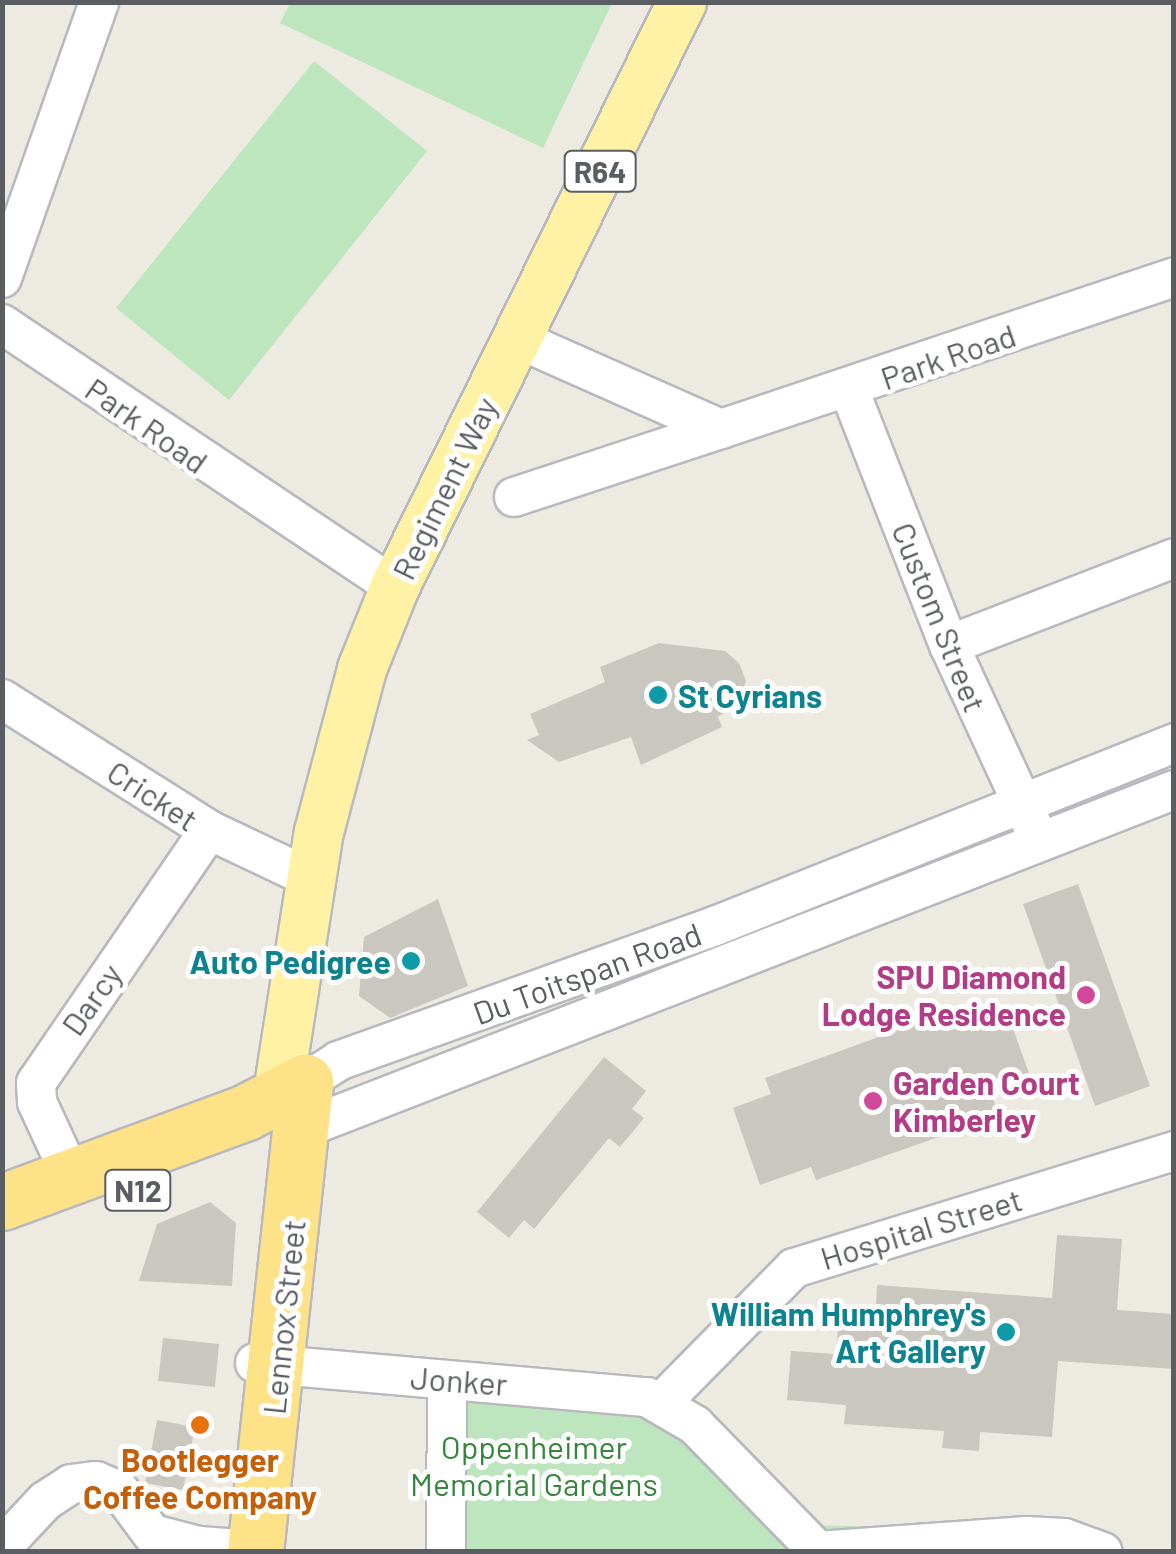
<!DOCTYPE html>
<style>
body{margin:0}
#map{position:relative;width:1176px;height:1554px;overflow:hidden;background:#edebe1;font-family:Barlow,sans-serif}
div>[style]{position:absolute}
.green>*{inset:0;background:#bde5be}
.building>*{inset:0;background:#cac7c1}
.roads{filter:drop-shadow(2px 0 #b7b9be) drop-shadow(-2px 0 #b7b9be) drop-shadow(0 2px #b7b9be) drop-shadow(0 -2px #b7b9be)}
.minor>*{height:38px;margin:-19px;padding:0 19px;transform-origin:19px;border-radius:19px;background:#fff}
.major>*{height:48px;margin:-24px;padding:0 24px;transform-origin:24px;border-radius:24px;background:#fff2a4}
.highway>*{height:55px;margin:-27.5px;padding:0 27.5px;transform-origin:27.5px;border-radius:27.5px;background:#fde288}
.dots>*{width:28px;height:28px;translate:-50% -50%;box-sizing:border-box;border:5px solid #fff;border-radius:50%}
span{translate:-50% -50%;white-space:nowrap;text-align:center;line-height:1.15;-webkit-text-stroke:10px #fff;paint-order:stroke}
.shield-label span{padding:2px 8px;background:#fff;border:2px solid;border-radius:8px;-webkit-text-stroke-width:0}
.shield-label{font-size:30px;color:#5a5d62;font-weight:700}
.street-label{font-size:32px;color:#5a5d62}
.culture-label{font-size:32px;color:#0d838f;font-weight:700}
.left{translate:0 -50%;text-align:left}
.right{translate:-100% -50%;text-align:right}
.hotel-label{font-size:32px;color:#b23c85;font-weight:700}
.park-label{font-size:32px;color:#35863b}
.food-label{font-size:32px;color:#c56008;font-weight:700}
.frame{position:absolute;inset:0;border:5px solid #5a5d62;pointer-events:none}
</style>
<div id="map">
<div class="green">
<div style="clip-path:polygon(290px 3px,290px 2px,612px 3px,543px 148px,280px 23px)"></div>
<div style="clip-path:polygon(314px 61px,427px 151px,229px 400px,116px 308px)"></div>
<div style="clip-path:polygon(455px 1371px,657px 1389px,802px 1525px,1083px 1531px,1115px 1552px,443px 1552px)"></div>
</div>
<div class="building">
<div style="clip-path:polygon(659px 643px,725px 651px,739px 663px,746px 681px,737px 704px,718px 717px,722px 727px,641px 765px,631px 737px,559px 762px,527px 740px,539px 735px,530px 714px,605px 682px,600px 667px)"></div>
<div style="clip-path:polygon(1078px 884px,1150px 1086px,1095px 1106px,1023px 904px)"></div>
<div style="clip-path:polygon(438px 899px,468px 986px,390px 1018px,359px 996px,364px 937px)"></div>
<div style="clip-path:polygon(1006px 1009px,1030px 1076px,990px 1090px,999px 1116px,816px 1180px,811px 1167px,760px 1185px,733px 1108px,771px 1094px,765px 1078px,948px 1012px,967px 1024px)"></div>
<div style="clip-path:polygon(604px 1057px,646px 1091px,632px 1109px,644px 1118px,620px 1147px,609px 1138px,534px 1229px,524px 1220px,509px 1238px,477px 1212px)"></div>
<div style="clip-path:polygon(210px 1202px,236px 1223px,232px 1286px,139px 1281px,157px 1224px)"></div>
<div style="clip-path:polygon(1057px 1235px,1122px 1239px,1117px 1310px,1174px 1314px,1174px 1369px,1058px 1361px,1052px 1437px,980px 1432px,979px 1451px,942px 1448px,944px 1431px,844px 1424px,846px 1405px,787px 1400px,791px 1351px,836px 1354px,840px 1304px,876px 1307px,877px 1285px,1052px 1298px)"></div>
<div style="clip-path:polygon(163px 1338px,219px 1344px,215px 1387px,158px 1381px)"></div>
<div style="clip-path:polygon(157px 1420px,195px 1427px,183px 1490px,145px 1483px)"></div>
</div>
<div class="roads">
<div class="minor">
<div style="left:2px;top:278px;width:293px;rotate:-70.6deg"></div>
<div style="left:2px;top:324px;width:473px;rotate:33.8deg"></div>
<div style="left:520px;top:340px;width:220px;rotate:23.9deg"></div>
<div style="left:721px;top:429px;width:478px;rotate:-18.5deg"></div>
<div style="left:849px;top:389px;width:275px;rotate:68.7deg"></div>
<div style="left:949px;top:645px;width:198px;rotate:65.2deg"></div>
<div style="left:514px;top:497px;width:218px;rotate:-18.2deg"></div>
<div style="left:949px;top:645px;width:241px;rotate:-21.1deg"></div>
<div style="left:2px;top:699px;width:245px;rotate:32.3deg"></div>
<div style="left:209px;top:830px;width:112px;rotate:25.4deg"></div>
<div style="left:305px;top:1082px;width:39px;rotate:-32deg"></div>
<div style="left:338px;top:1061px;width:400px;rotate:-19.7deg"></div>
<div style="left:715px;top:926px;width:494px;rotate:-21.7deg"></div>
<div style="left:302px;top:1129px;width:936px;rotate:-21.24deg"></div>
<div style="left:73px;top:1180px;width:86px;rotate:-114.8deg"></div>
<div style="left:37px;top:1102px;width:19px;rotate:-93deg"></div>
<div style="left:36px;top:1083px;width:306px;rotate:-55.6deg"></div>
<div style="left:255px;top:1363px;width:393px;rotate:5deg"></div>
<div style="left:647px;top:1397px;width:56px;rotate:30.3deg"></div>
<div style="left:695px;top:1425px;width:177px;rotate:45.7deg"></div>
<div style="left:661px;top:1403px;width:190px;rotate:-45.4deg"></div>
<div style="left:794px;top:1268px;width:398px;rotate:-17.1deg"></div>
<div style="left:2px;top:1547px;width:63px;rotate:-46.9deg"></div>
<div style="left:45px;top:1501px;width:31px;rotate:-33deg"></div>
<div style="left:71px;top:1484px;width:25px;rotate:-7deg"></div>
<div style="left:96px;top:1481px;width:26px;rotate:23deg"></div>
<div style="left:120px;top:1491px;width:54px;rotate:53.3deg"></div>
<div style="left:152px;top:1534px;width:49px;rotate:14.3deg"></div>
<div style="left:199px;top:1546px;width:56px;rotate:4.1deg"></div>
<div style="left:818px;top:1551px;width:209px;rotate:-4.1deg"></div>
<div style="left:1026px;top:1536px;width:38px;rotate:3deg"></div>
<div style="left:1064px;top:1538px;width:41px;rotate:19.7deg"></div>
<div style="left:446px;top:1552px;width:172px;rotate:-89.7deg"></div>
</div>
<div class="major">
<div style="left:277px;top:1099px;width:270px;rotate:-81.1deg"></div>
<div style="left:319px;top:832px;width:169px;rotate:-75.2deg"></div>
<div style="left:362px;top:669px;width:88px;rotate:-68.1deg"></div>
<div style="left:395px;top:587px;width:652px;rotate:-63.87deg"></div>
</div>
<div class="highway">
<div style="left:2px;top:1202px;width:260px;rotate:-20.2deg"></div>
<div style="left:246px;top:1112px;width:66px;rotate:-27deg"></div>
<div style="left:255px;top:1552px;width:473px;rotate:-83.9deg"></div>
</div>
</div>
<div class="dots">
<div style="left:658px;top:695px;background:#0f9aa8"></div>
<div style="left:411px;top:961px;background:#0f9aa8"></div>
<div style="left:1086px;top:995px;background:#d1479c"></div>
<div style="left:873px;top:1101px;background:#d1479c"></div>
<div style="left:1006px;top:1332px;background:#0f9aa8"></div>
<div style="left:200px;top:1425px;background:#e8710a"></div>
</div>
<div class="shield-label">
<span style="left:600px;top:171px">R64</span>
<span style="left:138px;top:1190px">N12</span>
</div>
<div class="street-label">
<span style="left:948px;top:356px;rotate:-19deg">Park Road</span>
<span style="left:147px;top:425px;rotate:35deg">Park Road</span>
<span style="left:444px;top:488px;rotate:-64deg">Regiment Way</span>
<span style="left:940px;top:617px;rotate:68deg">Custom Street</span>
<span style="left:153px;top:795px;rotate:33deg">Cricket</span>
<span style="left:587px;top:973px;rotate:-20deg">Du Toitspan Road</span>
<span style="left:91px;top:999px;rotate:-55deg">Darcy</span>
<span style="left:921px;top:1228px;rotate:-17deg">Hospital Street</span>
<span style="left:283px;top:1317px;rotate:-84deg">Lennox Street</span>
<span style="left:459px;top:1380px;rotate:4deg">Jonker</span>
</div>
<div class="culture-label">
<span class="left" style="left:678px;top:695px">St Cyrians</span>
<span class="right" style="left:391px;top:961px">Auto Pedigree</span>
<span class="right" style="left:986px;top:1332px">William Humphrey's<br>Art Gallery</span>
</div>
<div class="hotel-label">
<span class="right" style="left:1066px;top:995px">SPU Diamond<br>Lodge Residence</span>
<span class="left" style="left:893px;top:1101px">Garden Court<br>Kimberley</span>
</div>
<div class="park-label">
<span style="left:534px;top:1465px">Oppenheimer<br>Memorial Gardens</span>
</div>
<div class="food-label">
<span style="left:200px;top:1478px">Bootlegger<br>Coffee Company</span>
</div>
<div class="frame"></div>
</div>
